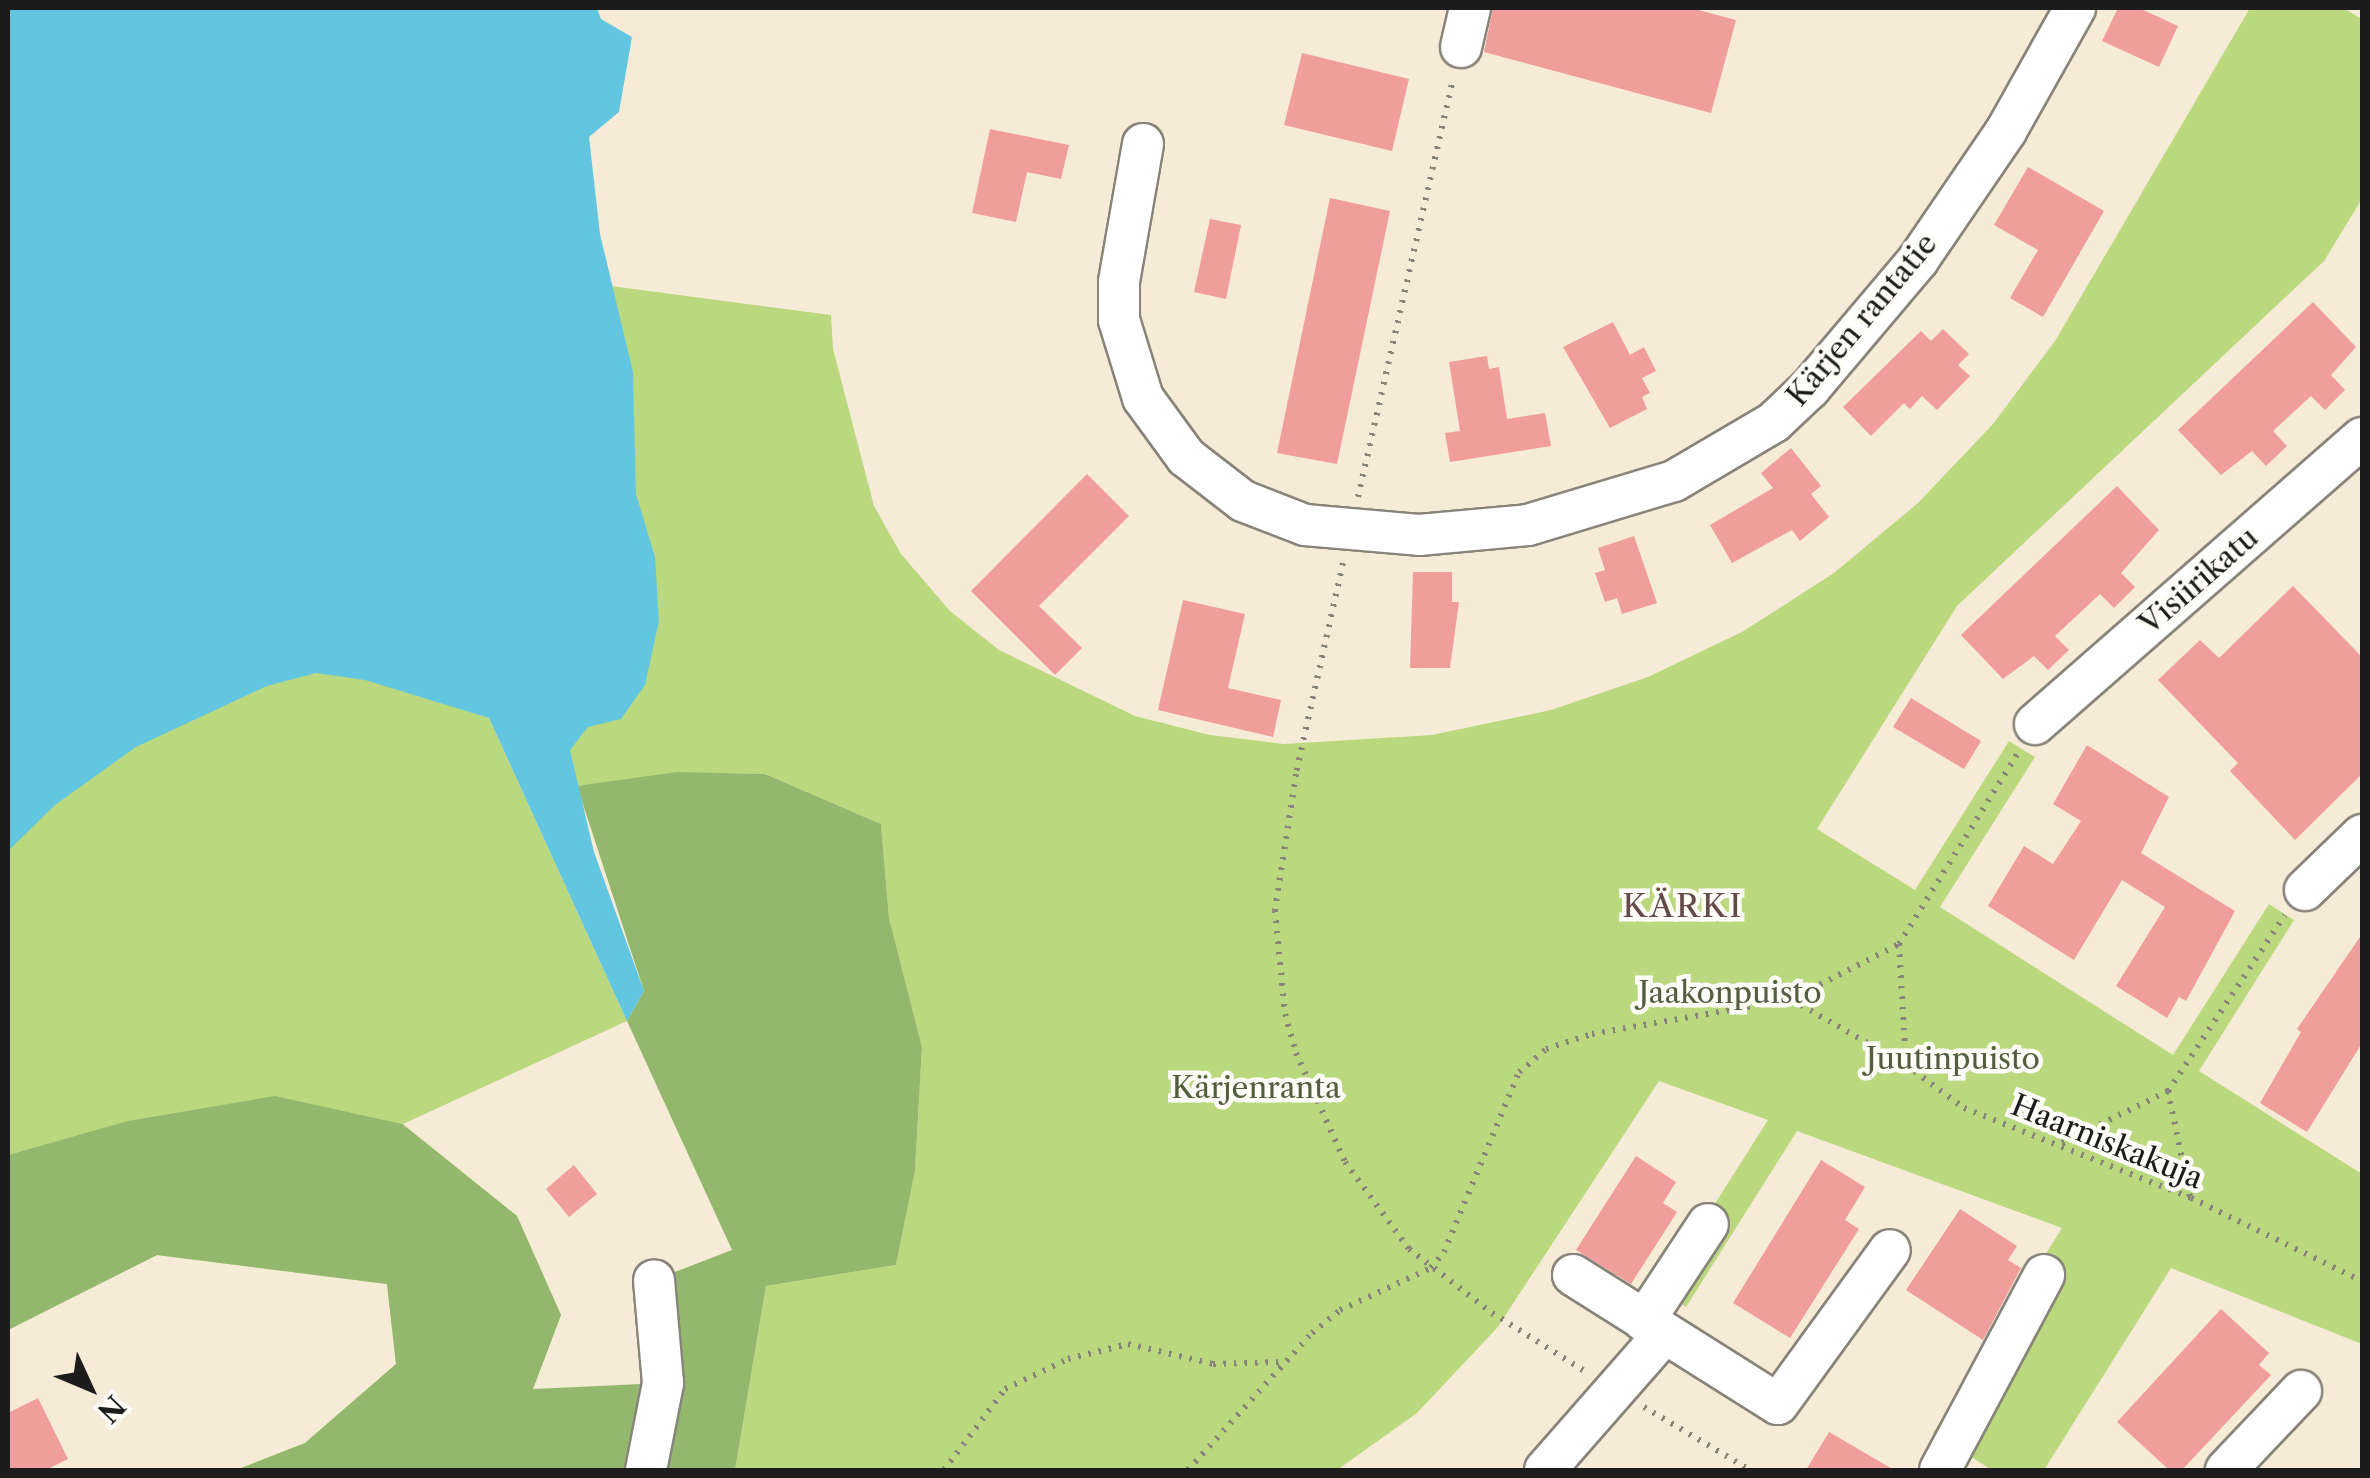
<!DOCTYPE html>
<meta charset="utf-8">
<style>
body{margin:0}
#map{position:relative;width:2370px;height:1478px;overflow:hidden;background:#f6ebd7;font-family:"Libre Caslon Text",serif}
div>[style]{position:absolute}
.green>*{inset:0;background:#bad87e}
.forest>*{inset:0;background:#93b86d}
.water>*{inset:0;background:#63c6e1}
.building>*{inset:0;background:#f09e9b}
.path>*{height:6px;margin-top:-3px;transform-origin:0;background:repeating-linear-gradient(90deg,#89847a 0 2.5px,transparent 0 10.5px)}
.roads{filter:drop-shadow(2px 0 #89847a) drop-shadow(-2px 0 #89847a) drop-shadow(0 2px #89847a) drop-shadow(0 -2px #89847a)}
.minor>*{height:40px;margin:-20px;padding:0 20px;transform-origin:20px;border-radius:20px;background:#fff}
span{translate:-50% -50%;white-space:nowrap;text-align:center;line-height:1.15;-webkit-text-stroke:9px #fdfcf7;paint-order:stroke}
.street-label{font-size:30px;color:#1c1c1c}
.park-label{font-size:30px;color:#535e3e}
.neighbourhood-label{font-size:32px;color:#664a48;letter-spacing:2.5px}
.frame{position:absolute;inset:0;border:10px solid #1c1c1c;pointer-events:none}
.north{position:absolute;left:40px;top:1338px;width:100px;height:100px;-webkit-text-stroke:8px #fdfcf7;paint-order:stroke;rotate:134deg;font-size:28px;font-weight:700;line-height:40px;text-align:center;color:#1c1c1c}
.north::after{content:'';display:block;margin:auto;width:35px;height:45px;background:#1c1c1c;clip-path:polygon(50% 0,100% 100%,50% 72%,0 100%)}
</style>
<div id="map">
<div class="green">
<div style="clip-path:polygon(2250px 8px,2343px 8px,2362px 19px,2362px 199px,2324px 261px,1957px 606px,1817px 829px,1915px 890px,2009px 741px,2035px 757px,1940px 907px,2173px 1055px,2269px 904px,2294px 920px,2199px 1071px,2362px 1174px,2362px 1344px,2171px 1268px,2044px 1470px,1992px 1470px,1933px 1433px,2062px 1228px,1797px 1131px,1686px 1307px,1661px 1289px,1768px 1120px,1659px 1081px,1497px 1328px,1417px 1413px,1337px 1470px,735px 1470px,766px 1286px,896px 1265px,915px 1171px,922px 1047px,889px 918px,881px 824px,765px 774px,705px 773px,577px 786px,495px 617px,605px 259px,611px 286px,831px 315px,833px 349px,874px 506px,901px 554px,950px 611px,999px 650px,1135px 716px,1210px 735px,1284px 744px,1432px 735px,1551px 710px,1648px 677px,1742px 632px,1834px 573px,1918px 503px,1993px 424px,2055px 341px)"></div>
<div style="clip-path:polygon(30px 554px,489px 718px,627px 1021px,403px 1124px,517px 1216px,561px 1315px,523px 1415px,236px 1470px,305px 1443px,396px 1364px,387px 1284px,157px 1255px,8px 1330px,8px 1164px,106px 1128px,8px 1155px,8px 577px)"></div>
</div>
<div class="forest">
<div style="clip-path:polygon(677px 772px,765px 774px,881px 824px,889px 918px,922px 1047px,915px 1171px,896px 1265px,766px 1286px,735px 1470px,236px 1470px,305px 1443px,396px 1364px,387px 1284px,157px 1255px,8px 1330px,8px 1155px,128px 1121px,275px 1096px,402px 1124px,517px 1216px,561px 1315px,533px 1389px,662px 1383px,654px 1280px,732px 1250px,627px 1021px,644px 991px,577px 786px)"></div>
</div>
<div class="water">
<div style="clip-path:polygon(8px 8px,597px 8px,601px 19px,632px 37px,619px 112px,589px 137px,600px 234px,633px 372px,636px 494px,655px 557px,659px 621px,645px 685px,621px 719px,588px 727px,570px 750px,594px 852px,644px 991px,627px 1021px,489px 718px,365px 680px,316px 673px,267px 686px,136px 747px,55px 805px,8px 851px)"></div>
</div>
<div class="building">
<div style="clip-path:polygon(1493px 8px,1691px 8px,1736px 20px,1711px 113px,1484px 52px)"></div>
<div style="clip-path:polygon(2118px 8px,2139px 8px,2178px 26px,2159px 67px,2102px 41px)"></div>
<div style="clip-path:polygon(1302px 53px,1409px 79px,1392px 151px,1284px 125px)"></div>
<div style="clip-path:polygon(990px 129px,1069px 145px,1061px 179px,1027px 172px,1016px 222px,972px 213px)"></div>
<div style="clip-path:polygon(2028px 167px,2104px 211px,2043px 317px,2010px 298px,2038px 250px,1994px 225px)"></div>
<div style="clip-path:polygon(1330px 198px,1390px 211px,1337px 464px,1277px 453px)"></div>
<div style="clip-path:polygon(1210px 219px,1241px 225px,1226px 299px,1194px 292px)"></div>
<div style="clip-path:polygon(2313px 302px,2356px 347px,2331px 375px,2345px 390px,2325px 410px,2311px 396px,2273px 431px,2287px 446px,2266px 466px,2252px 451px,2221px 475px,2178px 430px)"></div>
<div style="clip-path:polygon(1613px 322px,1630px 355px,1644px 347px,1656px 371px,1642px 378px,1650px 393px,1642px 397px,1647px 409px,1610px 428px,1563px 347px)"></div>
<div style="clip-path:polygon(1943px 329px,1969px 354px,1958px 365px,1970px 376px,1937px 410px,1922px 396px,1910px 409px,1904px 403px,1871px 436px,1843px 407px,1921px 331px,1931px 341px)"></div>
<div style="clip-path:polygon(1487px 356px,1489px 369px,1499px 367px,1507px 419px,1545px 413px,1551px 446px,1450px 462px,1445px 433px,1460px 431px,1449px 362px)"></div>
<div style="clip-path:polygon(1791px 448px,1821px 486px,1811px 494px,1829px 517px,1800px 541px,1792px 530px,1732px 563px,1710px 525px,1773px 488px,1761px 473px)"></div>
<div style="clip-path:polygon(1087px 474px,1129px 516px,1039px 606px,1082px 648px,1055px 675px,971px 591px)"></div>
<div style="clip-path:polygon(2117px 486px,2159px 530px,2121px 573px,2135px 587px,2114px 608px,2100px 594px,2055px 636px,2069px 650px,2048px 670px,2034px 656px,2003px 679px,1961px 635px)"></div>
<div style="clip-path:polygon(1634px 536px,1657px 603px,1622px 614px,1617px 598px,1605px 602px,1595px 573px,1605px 570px,1598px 548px)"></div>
<div style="clip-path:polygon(1413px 572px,1452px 572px,1452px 602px,1459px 602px,1450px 668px,1410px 668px)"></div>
<div style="clip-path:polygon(2293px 586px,2362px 657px,2362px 774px,2295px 840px,2230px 771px,2238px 763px,2158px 680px,2200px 640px,2219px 658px)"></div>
<div style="clip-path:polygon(1183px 600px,1245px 614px,1228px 688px,1281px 700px,1273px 737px,1158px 710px)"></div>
<div style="clip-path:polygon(1911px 698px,1981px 741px,1964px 769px,1893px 727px)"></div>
<div style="clip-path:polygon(2087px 745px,2169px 797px,2141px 853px,2235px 911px,2186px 1001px,2179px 997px,2167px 1018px,2116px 986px,2165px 907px,2122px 880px,2074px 960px,1988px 906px,2024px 846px,2053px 864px,2081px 821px,2053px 804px)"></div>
<div style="clip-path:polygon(2362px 934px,2362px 1043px,2307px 1132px,2260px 1103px,2301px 1032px,2297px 1029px)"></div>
<div style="clip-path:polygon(1636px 1156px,1676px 1182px,1663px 1203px,1677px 1212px,1631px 1284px,1576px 1250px)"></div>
<div style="clip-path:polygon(1821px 1160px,1865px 1187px,1845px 1220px,1859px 1229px,1790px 1338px,1733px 1303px)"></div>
<div style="clip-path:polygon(574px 1165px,597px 1194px,569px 1217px,546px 1189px)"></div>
<div style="clip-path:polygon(1960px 1209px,2017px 1246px,2008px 1260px,2021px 1268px,1983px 1340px,1906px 1290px)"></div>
<div style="clip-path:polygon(2221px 1309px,2269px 1353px,2259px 1365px,2271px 1375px,2182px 1470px,2169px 1470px,2117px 1422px)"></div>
<div style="clip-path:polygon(38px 1398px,68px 1459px,46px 1470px,8px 1470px,8px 1413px)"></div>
<div style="clip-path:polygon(1829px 1432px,1894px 1470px,1806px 1470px)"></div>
</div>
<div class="path">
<div style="left:1358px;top:497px;width:428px;rotate:-77.2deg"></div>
<div style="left:1343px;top:563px;width:216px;rotate:102.6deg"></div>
<div style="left:1296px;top:774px;width:138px;rotate:98.8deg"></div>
<div style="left:1275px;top:910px;width:104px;rotate:84.5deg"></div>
<div style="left:1285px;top:1014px;width:41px;rotate:74.2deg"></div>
<div style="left:1296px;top:1053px;width:120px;rotate:65.8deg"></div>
<div style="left:1345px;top:1162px;width:108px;rotate:53.7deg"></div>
<div style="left:1409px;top:1249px;width:105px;rotate:37.6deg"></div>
<div style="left:1492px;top:1313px;width:111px;rotate:32.1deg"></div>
<div style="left:1899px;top:944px;width:121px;rotate:86.7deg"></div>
<div style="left:1792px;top:1000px;width:131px;rotate:29.7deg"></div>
<div style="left:1906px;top:1065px;width:72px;rotate:36.6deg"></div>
<div style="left:1964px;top:1108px;width:244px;rotate:21.6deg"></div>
<div style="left:2191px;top:1198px;width:190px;rotate:25.9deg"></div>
<div style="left:2168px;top:1091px;width:108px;rotate:78.3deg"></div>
<div style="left:2062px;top:1143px;width:118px;rotate:-26.1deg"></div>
<div style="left:2168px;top:1091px;width:211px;rotate:-56.4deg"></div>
<div style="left:1644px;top:1407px;width:123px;rotate:30.7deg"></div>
<div style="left:944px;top:1470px;width:101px;rotate:-53deg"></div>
<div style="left:1005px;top:1389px;width:70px;rotate:-25.5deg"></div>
<div style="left:1068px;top:1359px;width:62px;rotate:-14deg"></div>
<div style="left:1128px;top:1344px;width:87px;rotate:13.2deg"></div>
<div style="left:1213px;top:1364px;width:66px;rotate:-1.7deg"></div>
<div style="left:1188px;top:1470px;width:185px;rotate:-47.9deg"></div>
<div style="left:1312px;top:1333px;width:36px;rotate:-39deg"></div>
<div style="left:1340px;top:1310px;width:100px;rotate:-24.8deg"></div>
<div style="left:1431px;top:1268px;width:21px;rotate:-51deg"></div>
<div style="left:1444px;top:1252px;width:195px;rotate:-67.4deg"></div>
<div style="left:1519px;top:1072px;width:35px;rotate:-40deg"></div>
<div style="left:1546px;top:1049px;width:48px;rotate:-18.1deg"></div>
<div style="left:1592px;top:1034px;width:203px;rotate:-9.9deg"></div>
<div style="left:1792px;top:999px;width:120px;rotate:-27.2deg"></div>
<div style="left:1899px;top:944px;width:225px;rotate:-58.1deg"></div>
</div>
<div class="roads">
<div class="minor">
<div style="left:1461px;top:47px;width:40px;rotate:-77deg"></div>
<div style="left:1143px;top:144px;width:140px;rotate:99.9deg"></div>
<div style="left:1119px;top:282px;width:38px;rotate:90deg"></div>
<div style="left:1119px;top:320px;width:82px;rotate:72.9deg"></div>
<div style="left:1143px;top:398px;width:73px;rotate:53.9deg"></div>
<div style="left:1186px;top:457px;width:72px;rotate:37.7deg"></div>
<div style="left:1243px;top:501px;width:66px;rotate:21.2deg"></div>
<div style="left:1305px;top:525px;width:114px;rotate:5deg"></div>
<div style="left:1419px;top:535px;width:109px;rotate:-5.2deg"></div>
<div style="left:1528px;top:525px;width:152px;rotate:-16.8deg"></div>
<div style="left:1674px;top:481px;width:116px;rotate:-30.5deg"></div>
<div style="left:1774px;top:422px;width:50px;rotate:-43.4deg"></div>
<div style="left:1810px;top:388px;width:167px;rotate:-49.8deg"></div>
<div style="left:1918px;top:260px;width:156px;rotate:-55.7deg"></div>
<div style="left:2006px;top:131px;width:141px;rotate:-60.7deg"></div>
<div style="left:2035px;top:724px;width:434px;rotate:-41.2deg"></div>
<div style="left:2305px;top:890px;width:79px;rotate:-44deg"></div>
<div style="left:1573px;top:1275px;width:242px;rotate:32.2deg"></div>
<div style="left:1778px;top:1404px;width:190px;rotate:-54deg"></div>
<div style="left:1644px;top:1321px;width:116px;rotate:-56.6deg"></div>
<div style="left:646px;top:1470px;width:89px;rotate:-78.9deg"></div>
<div style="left:663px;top:1383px;width:103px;rotate:-95deg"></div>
<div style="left:1545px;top:1470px;width:181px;rotate:-48.8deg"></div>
<div style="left:1940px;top:1470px;width:221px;rotate:-61.9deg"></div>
<div style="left:2226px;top:1470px;width:109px;rotate:-46.5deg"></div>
</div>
</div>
<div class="street-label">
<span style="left:1862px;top:320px;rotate:-50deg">Kärjen rantatie</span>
<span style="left:2199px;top:581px;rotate:-41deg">Visiirikatu</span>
<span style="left:2107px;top:1142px;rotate:22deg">Haarniskakuja</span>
</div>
<div class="park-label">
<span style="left:1730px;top:993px">Jaakonpuisto</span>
<span style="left:1953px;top:1059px">Juutinpuisto</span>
<span style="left:1256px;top:1088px">Kärjenranta</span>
</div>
<div class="neighbourhood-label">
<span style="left:1683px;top:906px">KÄRKI</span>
</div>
<div class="frame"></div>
<div class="north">N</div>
</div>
